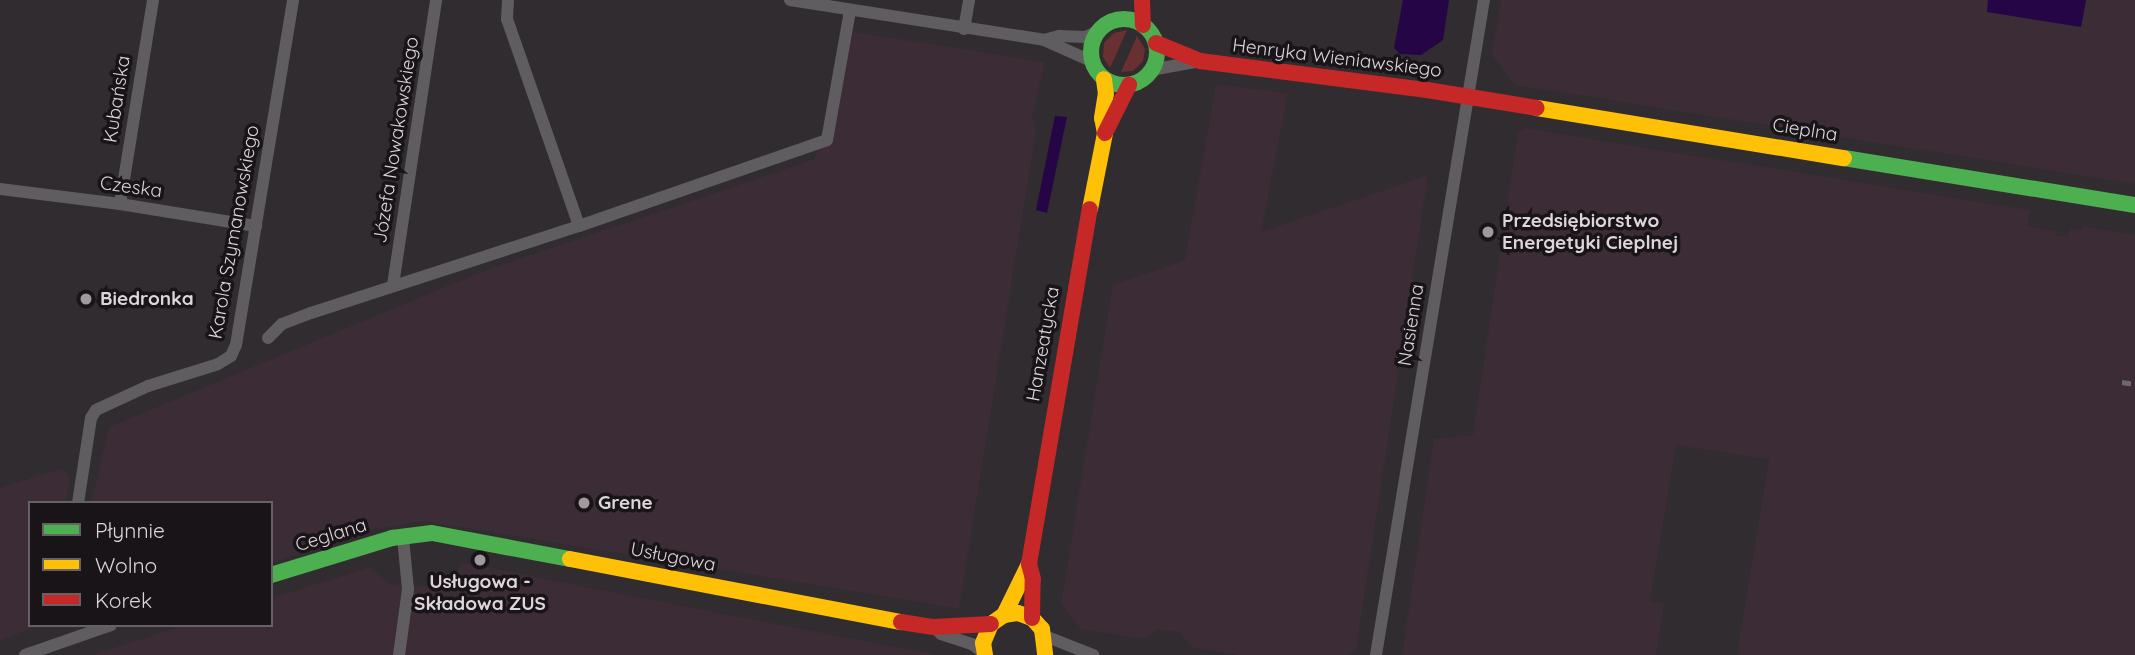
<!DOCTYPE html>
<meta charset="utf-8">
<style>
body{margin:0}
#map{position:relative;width:2135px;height:655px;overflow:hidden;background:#312c2f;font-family:Quicksand,sans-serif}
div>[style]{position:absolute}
.built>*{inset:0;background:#3b2c36}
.green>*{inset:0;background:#693032}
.water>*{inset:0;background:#260547}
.street>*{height:12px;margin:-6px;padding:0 6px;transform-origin:6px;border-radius:6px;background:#5f5d5f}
.fast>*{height:16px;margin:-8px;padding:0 8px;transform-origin:8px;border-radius:8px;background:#4caf50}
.fast>.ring{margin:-8px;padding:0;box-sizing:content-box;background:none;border:16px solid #4caf50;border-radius:50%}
.slow>*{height:16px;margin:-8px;padding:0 8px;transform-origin:8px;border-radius:8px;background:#ffc107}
.jam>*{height:16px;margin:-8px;padding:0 8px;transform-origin:8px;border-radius:8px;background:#c62828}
.rail>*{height:4.5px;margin-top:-2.25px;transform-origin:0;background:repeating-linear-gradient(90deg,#6c696b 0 9px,transparent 0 18px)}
.dots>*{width:19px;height:19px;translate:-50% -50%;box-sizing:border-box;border:4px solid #181417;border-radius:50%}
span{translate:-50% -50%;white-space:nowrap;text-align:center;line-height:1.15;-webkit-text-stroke:7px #181417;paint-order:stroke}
.street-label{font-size:19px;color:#dcd5da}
.poi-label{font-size:19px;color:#dcd5da;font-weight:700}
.left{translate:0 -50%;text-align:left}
.legend{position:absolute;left:28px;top:501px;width:245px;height:126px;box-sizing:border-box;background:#181417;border:2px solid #666165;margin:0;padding:9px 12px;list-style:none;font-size:21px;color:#dcd5da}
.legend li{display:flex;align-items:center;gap:14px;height:35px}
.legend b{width:35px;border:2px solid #666165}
</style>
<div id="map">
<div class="built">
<div style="clip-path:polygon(1501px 0,2135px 0,2135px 184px,1515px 85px,1492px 55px)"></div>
<div style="clip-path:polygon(854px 32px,1045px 62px,1032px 117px,1036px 131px,959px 609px,425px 521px,373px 529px,271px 563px,271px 503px,91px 503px,109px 427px,481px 272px,815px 159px)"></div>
<div style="clip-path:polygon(1216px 84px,1288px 93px,1261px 232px,1428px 175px,1356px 650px,1349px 655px,1238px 655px,1193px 648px,1179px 632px,1157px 630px,1145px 639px,1081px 629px,1061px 604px,1113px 285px,1185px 260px)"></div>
<div style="clip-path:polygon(1524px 128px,2030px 210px,2027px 226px,2056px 231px,2056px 235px,2068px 237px,2070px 228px,2081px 230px,2082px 226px,2135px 235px,2135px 655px,1737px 655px,1769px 460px,1676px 445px,1650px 601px,1664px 603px,1656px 655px,1402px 655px,1434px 439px,1473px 435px,1518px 132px)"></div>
<div style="clip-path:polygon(63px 468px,70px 478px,66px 503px,30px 503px,30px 625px,39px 625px,0 641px,0 488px)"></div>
<div style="clip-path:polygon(460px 562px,729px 615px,938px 655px,92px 655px,185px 625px,271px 625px,271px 598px,370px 567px,390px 584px,454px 588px)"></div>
</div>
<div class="green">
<div style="clip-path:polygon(1127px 30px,1110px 68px,1103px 57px,1104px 43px,1114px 33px)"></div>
<div style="clip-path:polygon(1137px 36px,1145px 49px,1143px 61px,1133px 71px,1121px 72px)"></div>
</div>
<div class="water">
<div style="clip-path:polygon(1403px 0,1449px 0,1443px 40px,1421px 55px,1400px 54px,1394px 48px)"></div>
<div style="clip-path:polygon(1988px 0,2086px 0,2081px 27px,1987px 12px)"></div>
<div style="clip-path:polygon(1055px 116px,1067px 117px,1047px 213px,1036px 210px)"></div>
</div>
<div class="street">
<div style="left:508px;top:0;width:19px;rotate:93deg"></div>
<div style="left:507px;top:19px;width:219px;rotate:70.8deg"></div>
<div style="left:790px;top:0;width:257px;rotate:8.9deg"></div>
<div style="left:1044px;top:40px;width:51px;rotate:24.1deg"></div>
<div style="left:964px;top:29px;width:29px;rotate:-80deg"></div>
<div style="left:1044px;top:40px;width:16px;rotate:-15deg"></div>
<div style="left:1059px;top:36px;width:26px;rotate:2deg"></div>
<div style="left:1085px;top:37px;width:13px;rotate:-23deg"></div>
<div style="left:1151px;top:70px;width:50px;rotate:-10.4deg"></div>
<div style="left:0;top:189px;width:121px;rotate:7.1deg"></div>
<div style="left:120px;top:204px;width:138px;rotate:9.2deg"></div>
<div style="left:120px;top:204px;width:207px;rotate:-80.8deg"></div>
<div style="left:393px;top:285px;width:288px;rotate:-81.4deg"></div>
<div style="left:268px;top:338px;width:20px;rotate:-45deg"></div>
<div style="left:282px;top:324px;width:31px;rotate:-21deg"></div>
<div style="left:311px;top:313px;width:282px;rotate:-18deg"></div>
<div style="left:579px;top:226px;width:262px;rotate:-19.1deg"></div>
<div style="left:827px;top:140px;width:131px;rotate:-79.9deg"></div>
<div style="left:78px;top:503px;width:86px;rotate:-81.3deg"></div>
<div style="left:91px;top:418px;width:9px;rotate:-58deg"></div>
<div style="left:96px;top:410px;width:57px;rotate:-24.8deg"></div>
<div style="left:148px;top:386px;width:73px;rotate:-17.4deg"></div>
<div style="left:218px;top:364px;width:15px;rotate:-32deg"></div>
<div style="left:231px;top:356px;width:12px;rotate:-66deg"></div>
<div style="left:236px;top:345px;width:350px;rotate:-80.6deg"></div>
<div style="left:934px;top:627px;width:10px;rotate:45deg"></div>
<div style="left:941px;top:634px;width:33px;rotate:18deg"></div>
<div style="left:972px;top:644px;width:15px;rotate:37deg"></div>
<div style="left:1045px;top:636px;width:52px;rotate:21.6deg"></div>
<div style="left:25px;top:655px;width:91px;rotate:-19.2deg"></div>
<div style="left:399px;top:655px;width:67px;rotate:-82.2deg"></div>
<div style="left:408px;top:589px;width:51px;rotate:-95.6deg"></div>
<div style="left:1376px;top:655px;width:664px;rotate:-80.64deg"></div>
</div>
<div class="fast">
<div class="ring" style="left:1091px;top:19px;width:50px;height:50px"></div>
<div style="left:1844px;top:158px;width:295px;rotate:9.2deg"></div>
<div style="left:271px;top:575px;width:127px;rotate:-17deg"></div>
<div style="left:392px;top:538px;width:40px;rotate:-7.1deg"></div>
<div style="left:432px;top:533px;width:140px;rotate:10.7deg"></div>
</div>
<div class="slow">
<div style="left:1537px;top:108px;width:311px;rotate:9.3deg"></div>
<div style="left:1090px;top:209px;width:77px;rotate:-78.8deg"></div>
<div style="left:1105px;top:133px;width:15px;rotate:-101deg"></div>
<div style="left:1102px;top:118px;width:24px;rotate:-81deg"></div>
<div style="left:1106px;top:94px;width:15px;rotate:-98deg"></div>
<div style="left:570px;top:559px;width:337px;rotate:10.8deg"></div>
<div style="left:1004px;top:615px;width:57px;rotate:-63.9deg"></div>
<div style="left:985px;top:655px;width:12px;rotate:-99deg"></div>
<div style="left:983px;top:643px;width:21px;rotate:-67deg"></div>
<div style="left:991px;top:624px;width:16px;rotate:-35deg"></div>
<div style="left:1004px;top:615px;width:14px;rotate:-8deg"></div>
<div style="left:1018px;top:613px;width:15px;rotate:20deg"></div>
<div style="left:1032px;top:618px;width:15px;rotate:48deg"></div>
<div style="left:1042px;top:629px;width:26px;rotate:83deg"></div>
</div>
<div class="jam">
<div style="left:1142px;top:0;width:25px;rotate:88deg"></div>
<div style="left:1156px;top:43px;width:48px;rotate:22.2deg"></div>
<div style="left:1200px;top:61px;width:229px;rotate:7.3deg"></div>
<div style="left:1427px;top:90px;width:111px;rotate:9.3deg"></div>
<div style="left:1105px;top:133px;width:54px;rotate:-63.4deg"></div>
<div style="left:1032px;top:618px;width:39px;rotate:-89deg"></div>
<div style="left:1033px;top:579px;width:16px;rotate:-105deg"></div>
<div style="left:1029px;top:564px;width:360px;rotate:-80.3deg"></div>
<div style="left:901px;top:622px;width:33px;rotate:9deg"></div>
<div style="left:934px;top:627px;width:57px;rotate:-3deg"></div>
</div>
<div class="rail">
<div style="left:2122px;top:382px;width:13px;rotate:9deg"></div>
</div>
<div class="dots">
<div style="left:1488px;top:232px;background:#a09a9e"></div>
<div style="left:86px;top:299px;background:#a09a9e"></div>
<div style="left:584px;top:503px;background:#a09a9e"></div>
<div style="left:480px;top:560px;background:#a09a9e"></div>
</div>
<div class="street-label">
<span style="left:1337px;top:58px;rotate:7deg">Henryka Wieniawskiego</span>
<span style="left:117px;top:99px;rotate:-81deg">Kubańska</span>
<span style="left:1805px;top:130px;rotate:9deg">Cieplna</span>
<span style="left:396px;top:140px;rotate:-81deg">Józefa Nowakowskiego</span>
<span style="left:131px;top:187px;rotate:8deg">Czeska</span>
<span style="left:234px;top:232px;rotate:-80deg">Karola Szymanowskiego</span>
<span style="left:1411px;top:325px;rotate:-81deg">Nasienna</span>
<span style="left:1043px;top:344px;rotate:-80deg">Hanzeatycka</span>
<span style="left:331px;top:535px;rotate:-17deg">Ceglana</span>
<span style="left:673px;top:557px;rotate:11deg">Usługowa</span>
</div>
<div class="poi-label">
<span class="left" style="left:1502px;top:232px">Przedsiębiorstwo<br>Energetyki Cieplnej</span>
<span class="left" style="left:100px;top:299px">Biedronka</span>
<span class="left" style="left:598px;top:503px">Grene</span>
<span style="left:480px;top:593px">Usługowa -<br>Składowa ZUS</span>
</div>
<ul class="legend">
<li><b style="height:9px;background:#4caf50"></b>Płynnie</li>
<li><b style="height:9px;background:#ffc107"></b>Wolno</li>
<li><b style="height:9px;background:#c62828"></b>Korek</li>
</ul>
</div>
